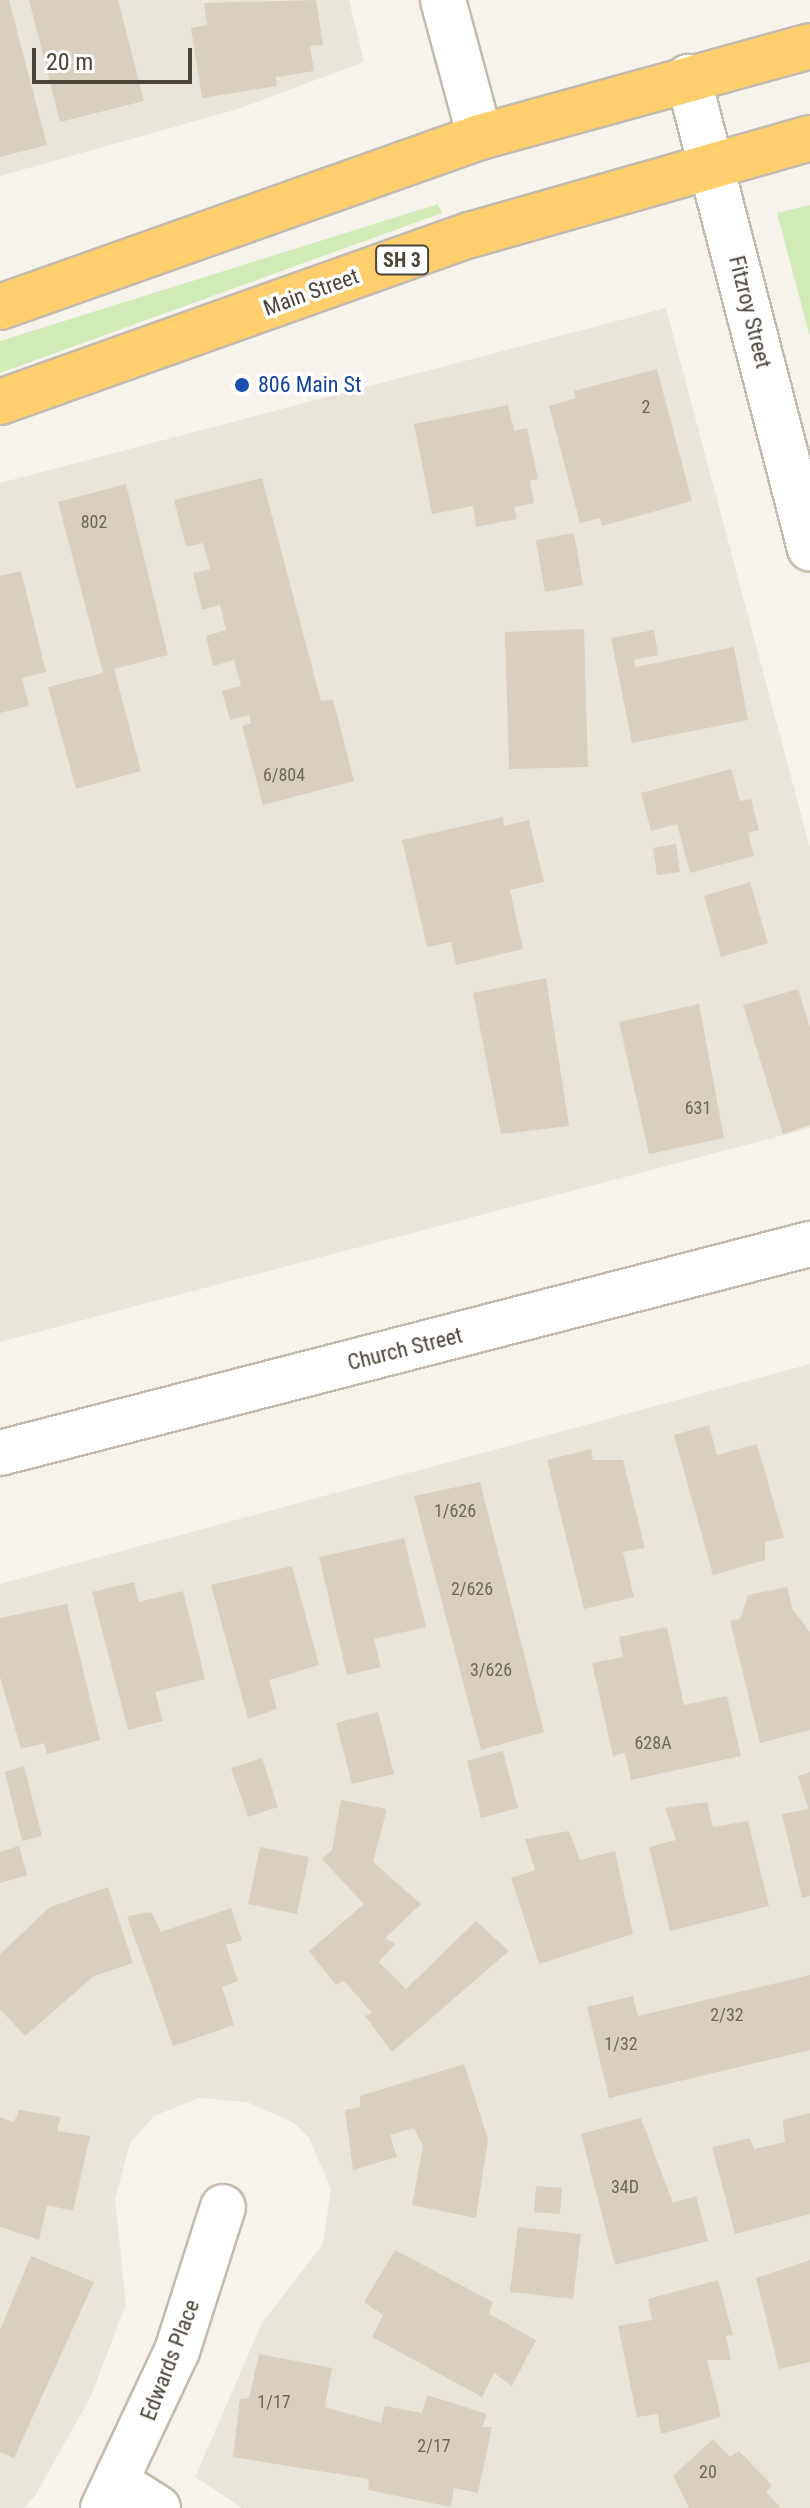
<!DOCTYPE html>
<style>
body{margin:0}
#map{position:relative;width:810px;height:2508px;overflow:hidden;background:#f6f3ec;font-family:"Roboto Condensed",sans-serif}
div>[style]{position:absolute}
.residential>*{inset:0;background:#eae5da}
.green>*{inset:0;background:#d2eab5}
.building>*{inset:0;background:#d8cfc1}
.roads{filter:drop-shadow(2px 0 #c2bbae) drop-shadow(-2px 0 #c2bbae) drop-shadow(0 2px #c2bbae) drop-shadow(0 -2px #c2bbae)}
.minor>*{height:44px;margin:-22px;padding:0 22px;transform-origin:22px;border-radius:22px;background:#fff}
.highway>*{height:44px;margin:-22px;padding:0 22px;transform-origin:22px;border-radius:22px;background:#ffcf6e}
.dots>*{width:22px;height:22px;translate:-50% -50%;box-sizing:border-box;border:4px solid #fff;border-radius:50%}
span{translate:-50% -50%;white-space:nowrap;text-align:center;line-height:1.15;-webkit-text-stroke:7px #fff;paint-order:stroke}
.number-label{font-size:18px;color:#6e675b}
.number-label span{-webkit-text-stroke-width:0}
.shield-label span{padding:2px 6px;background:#fff;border:2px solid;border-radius:6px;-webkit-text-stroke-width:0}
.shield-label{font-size:20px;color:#4b4439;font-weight:700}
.street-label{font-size:22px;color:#4b4439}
.transit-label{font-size:22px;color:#164399}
.left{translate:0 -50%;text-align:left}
.scale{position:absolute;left:32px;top:48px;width:160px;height:36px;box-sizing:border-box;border:4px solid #4b4439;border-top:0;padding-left:10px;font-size:24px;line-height:28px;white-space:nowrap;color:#4b4439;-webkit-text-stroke:6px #fff;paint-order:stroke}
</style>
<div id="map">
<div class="residential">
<div style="clip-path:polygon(0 0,349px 0,364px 62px,238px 109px,0 176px)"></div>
<div style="clip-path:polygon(666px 308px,810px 848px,810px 1128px,0 1342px,0 483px)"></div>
<div style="clip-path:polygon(810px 1364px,810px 2508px,242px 2508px,195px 2477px,262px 2323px,323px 2244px,331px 2189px,309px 2138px,294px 2123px,247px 2102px,199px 2098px,154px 2116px,130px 2143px,115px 2199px,126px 2304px,91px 2396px,35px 2496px,24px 2508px,0 2508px,0 1584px)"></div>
</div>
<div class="green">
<div style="clip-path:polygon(438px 204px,442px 213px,0 373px,0 341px)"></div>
<div style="clip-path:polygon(810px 205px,810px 337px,777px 213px)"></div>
</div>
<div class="building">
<div style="clip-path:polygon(0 0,9px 0,47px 145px,0 157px)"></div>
<div style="clip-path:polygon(29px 0,118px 0,144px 101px,60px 122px)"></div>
<div style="clip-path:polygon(316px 0,323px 45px,310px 46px,314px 71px,276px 77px,277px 86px,202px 98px,191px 28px,207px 25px,204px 3px)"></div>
<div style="clip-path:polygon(657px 369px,692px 501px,602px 526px,600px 518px,580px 523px,549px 406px,576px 398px,574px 391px)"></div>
<div style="clip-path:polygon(508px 405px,514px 431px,527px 428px,538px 479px,530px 481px,534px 503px,514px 507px,517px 519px,476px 527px,473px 506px,432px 514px,414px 424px)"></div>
<div style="clip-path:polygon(262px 478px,321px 701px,333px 699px,354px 781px,263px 805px,242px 726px,251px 723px,249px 715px,230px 720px,222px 691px,241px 686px,234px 660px,213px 666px,206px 636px,226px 630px,220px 605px,202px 610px,193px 573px,210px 569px,203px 543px,186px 547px,174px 500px)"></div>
<div style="clip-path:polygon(126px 484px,168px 655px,114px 669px,141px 771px,76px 789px,48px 687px,103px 673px,58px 502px)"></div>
<div style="clip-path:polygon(574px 533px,583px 585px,545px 592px,536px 540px)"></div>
<div style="clip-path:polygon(21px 571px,46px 672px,22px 678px,29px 706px,0 713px,0 576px)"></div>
<div style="clip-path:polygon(584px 629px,588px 767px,509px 769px,505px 632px)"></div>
<div style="clip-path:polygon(654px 630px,658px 655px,634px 660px,635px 667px,734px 647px,748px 720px,632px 743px,611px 638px)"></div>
<div style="clip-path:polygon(731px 769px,740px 801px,751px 799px,759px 830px,748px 833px,754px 856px,690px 873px,677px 824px,651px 831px,641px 793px)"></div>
<div style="clip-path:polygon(503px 817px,504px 826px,529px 820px,544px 882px,510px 890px,523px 949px,456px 965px,451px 942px,427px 947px,402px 840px)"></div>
<div style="clip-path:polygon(676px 844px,680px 872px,657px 875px,653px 848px)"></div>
<div style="clip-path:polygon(750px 882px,768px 943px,721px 957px,704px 896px)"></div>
<div style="clip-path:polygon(546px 978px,569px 1126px,501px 1134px,473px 993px)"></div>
<div style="clip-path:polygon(798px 989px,810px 1028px,810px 1125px,783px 1134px,743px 1005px)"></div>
<div style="clip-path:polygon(699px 1004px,724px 1138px,649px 1154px,619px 1022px)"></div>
<div style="clip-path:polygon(709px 1425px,717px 1455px,757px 1444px,784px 1538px,765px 1542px,765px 1560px,713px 1575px,674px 1435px)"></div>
<div style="clip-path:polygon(591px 1449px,593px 1460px,623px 1460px,645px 1548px,623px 1552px,634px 1597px,584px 1609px,547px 1460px)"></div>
<div style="clip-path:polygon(480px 1482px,544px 1732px,481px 1750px,414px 1496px)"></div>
<div style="clip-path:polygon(404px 1538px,426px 1627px,374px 1639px,381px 1667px,347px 1675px,319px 1557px)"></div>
<div style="clip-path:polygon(292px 1566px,319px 1665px,269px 1680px,277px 1709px,248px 1719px,211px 1585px)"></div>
<div style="clip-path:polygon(134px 1582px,139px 1602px,183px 1591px,205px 1679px,155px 1692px,163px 1721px,128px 1730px,92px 1592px)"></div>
<div style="clip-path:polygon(787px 1587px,793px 1610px,810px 1632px,810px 1730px,760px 1743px,730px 1621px,740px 1619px,748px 1595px)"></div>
<div style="clip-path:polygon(67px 1604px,100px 1740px,47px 1754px,44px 1743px,21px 1749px,0 1677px,0 1618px)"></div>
<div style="clip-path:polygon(667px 1627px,684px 1705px,727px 1696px,741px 1756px,631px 1780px,625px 1753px,613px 1756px,592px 1663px,623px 1657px,619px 1637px)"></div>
<div style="clip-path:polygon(378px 1712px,394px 1774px,352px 1784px,336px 1723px)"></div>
<div style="clip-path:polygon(503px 1751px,518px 1808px,481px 1818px,467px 1761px)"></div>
<div style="clip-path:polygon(262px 1758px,278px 1807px,248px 1817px,231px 1768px)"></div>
<div style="clip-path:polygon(24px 1766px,42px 1836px,22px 1841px,5px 1772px)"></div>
<div style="clip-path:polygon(810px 1772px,810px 1809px,809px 1810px,798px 1776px)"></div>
<div style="clip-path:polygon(341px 1800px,387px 1809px,373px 1862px,421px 1904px,385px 1938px,395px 1944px,379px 1962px,406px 1989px,476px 1921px,509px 1951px,392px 2052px,365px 2016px,372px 2013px,344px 1981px,336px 1985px,309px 1951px,364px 1904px,322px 1859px,332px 1850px)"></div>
<div style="clip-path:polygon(707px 1802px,713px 1827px,748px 1821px,769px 1906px,670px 1931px,649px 1847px,676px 1840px,665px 1808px)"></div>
<div style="clip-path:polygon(810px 1809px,810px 1896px,802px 1898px,782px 1814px)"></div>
<div style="clip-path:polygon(569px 1831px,580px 1860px,615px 1851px,633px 1934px,539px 1964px,511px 1878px,535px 1870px,525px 1839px)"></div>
<div style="clip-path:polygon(19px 1846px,27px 1875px,0 1883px,0 1852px)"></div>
<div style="clip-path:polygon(260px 1847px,309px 1857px,297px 1914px,248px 1904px)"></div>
<div style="clip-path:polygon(108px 1887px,133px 1963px,94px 1976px,25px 2036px,0 2009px,0 1954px,50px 1907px)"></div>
<div style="clip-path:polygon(231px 1908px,242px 1940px,226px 1945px,238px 1981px,222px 1987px,234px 2025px,173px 2046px,127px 1916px,151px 1912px,161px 1932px)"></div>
<div style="clip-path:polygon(810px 1975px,810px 2050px,609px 2098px,587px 2007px,633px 1996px,638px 2016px)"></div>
<div style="clip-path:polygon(464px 2064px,488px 2139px,476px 2218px,412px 2205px,423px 2146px,414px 2128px,390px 2135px,397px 2157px,353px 2170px,345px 2110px,360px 2107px,360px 2096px)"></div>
<div style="clip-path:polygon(19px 2110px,61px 2117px,57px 2131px,90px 2136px,73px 2211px,47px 2205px,39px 2240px,0 2227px,0 2117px,14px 2122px)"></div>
<div style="clip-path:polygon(810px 2113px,810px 2214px,735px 2234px,712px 2147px,750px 2138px,754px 2149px,785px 2142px,783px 2120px)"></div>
<div style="clip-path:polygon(641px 2118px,673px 2203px,696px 2196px,708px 2241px,615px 2265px,581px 2134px)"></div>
<div style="clip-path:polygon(536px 2186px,562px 2188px,560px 2214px,534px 2212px)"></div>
<div style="clip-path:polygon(518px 2227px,581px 2234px,573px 2299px,510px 2292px)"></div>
<div style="clip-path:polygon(395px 2250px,493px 2302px,489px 2314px,536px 2340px,512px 2386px,494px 2373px,482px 2397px,372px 2337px,383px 2315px,364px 2302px)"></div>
<div style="clip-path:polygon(31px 2256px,94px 2282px,14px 2458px,0 2452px,0 2330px)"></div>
<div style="clip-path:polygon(810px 2260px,810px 2362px,779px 2369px,756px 2278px)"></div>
<div style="clip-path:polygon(718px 2280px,733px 2335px,726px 2336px,731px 2360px,707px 2360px,721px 2417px,661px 2434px,658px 2414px,637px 2417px,618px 2326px,652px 2320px,648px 2299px)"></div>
<div style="clip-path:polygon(259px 2354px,332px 2368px,325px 2407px,381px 2423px,385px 2406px,422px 2413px,427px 2395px,487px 2414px,482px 2427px,492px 2427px,478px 2493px,454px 2488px,451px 2507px,368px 2490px,369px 2479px,233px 2457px,240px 2399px,249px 2398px)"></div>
<div style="clip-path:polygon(713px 2439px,730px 2457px,739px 2451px,772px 2485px,766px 2492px,781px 2508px,689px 2508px,673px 2476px)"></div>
</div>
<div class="roads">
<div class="minor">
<div style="left:443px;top:0;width:142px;rotate:74.9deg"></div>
<div style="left:688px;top:77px;width:487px;rotate:75.5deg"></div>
<div style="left:0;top:1453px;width:837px;rotate:-14.47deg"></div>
<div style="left:120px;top:2484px;width:45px;rotate:32.3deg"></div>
<div style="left:103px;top:2508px;width:174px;rotate:-64.8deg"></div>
<div style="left:177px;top:2351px;width:151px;rotate:-72.3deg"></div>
</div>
<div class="highway">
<div style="left:0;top:307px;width:509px;rotate:-19.5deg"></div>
<div style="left:480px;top:137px;width:342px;rotate:-15.4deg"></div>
<div style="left:0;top:402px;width:499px;rotate:-19.6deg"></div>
<div style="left:470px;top:235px;width:354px;rotate:-15.9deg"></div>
</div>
</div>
<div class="dots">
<div style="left:242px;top:385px;background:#1a4fb4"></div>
</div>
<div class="number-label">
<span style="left:646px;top:407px">2</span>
<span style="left:94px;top:522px">802</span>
<span style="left:284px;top:775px">6/804</span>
<span style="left:698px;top:1108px">631</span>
<span style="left:455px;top:1511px">1/626</span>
<span style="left:472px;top:1589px">2/626</span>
<span style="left:491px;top:1670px">3/626</span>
<span style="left:653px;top:1743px">628A</span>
<span style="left:727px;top:2015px">2/32</span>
<span style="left:621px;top:2044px">1/32</span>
<span style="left:625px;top:2187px">34D</span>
<span style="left:274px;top:2402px">1/17</span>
<span style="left:434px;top:2446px">2/17</span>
<span style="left:708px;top:2472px">20</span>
</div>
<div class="shield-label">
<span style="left:402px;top:260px">SH 3</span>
</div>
<div class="street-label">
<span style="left:311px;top:292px;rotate:-20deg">Main Street</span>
<span style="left:750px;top:312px;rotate:76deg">Fitzroy Street</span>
<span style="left:405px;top:1349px;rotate:-14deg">Church Street</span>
<span style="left:170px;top:2360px;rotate:-69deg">Edwards Place</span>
</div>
<div class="transit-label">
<span class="left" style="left:258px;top:385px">806 Main St</span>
</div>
<div class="scale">20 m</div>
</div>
